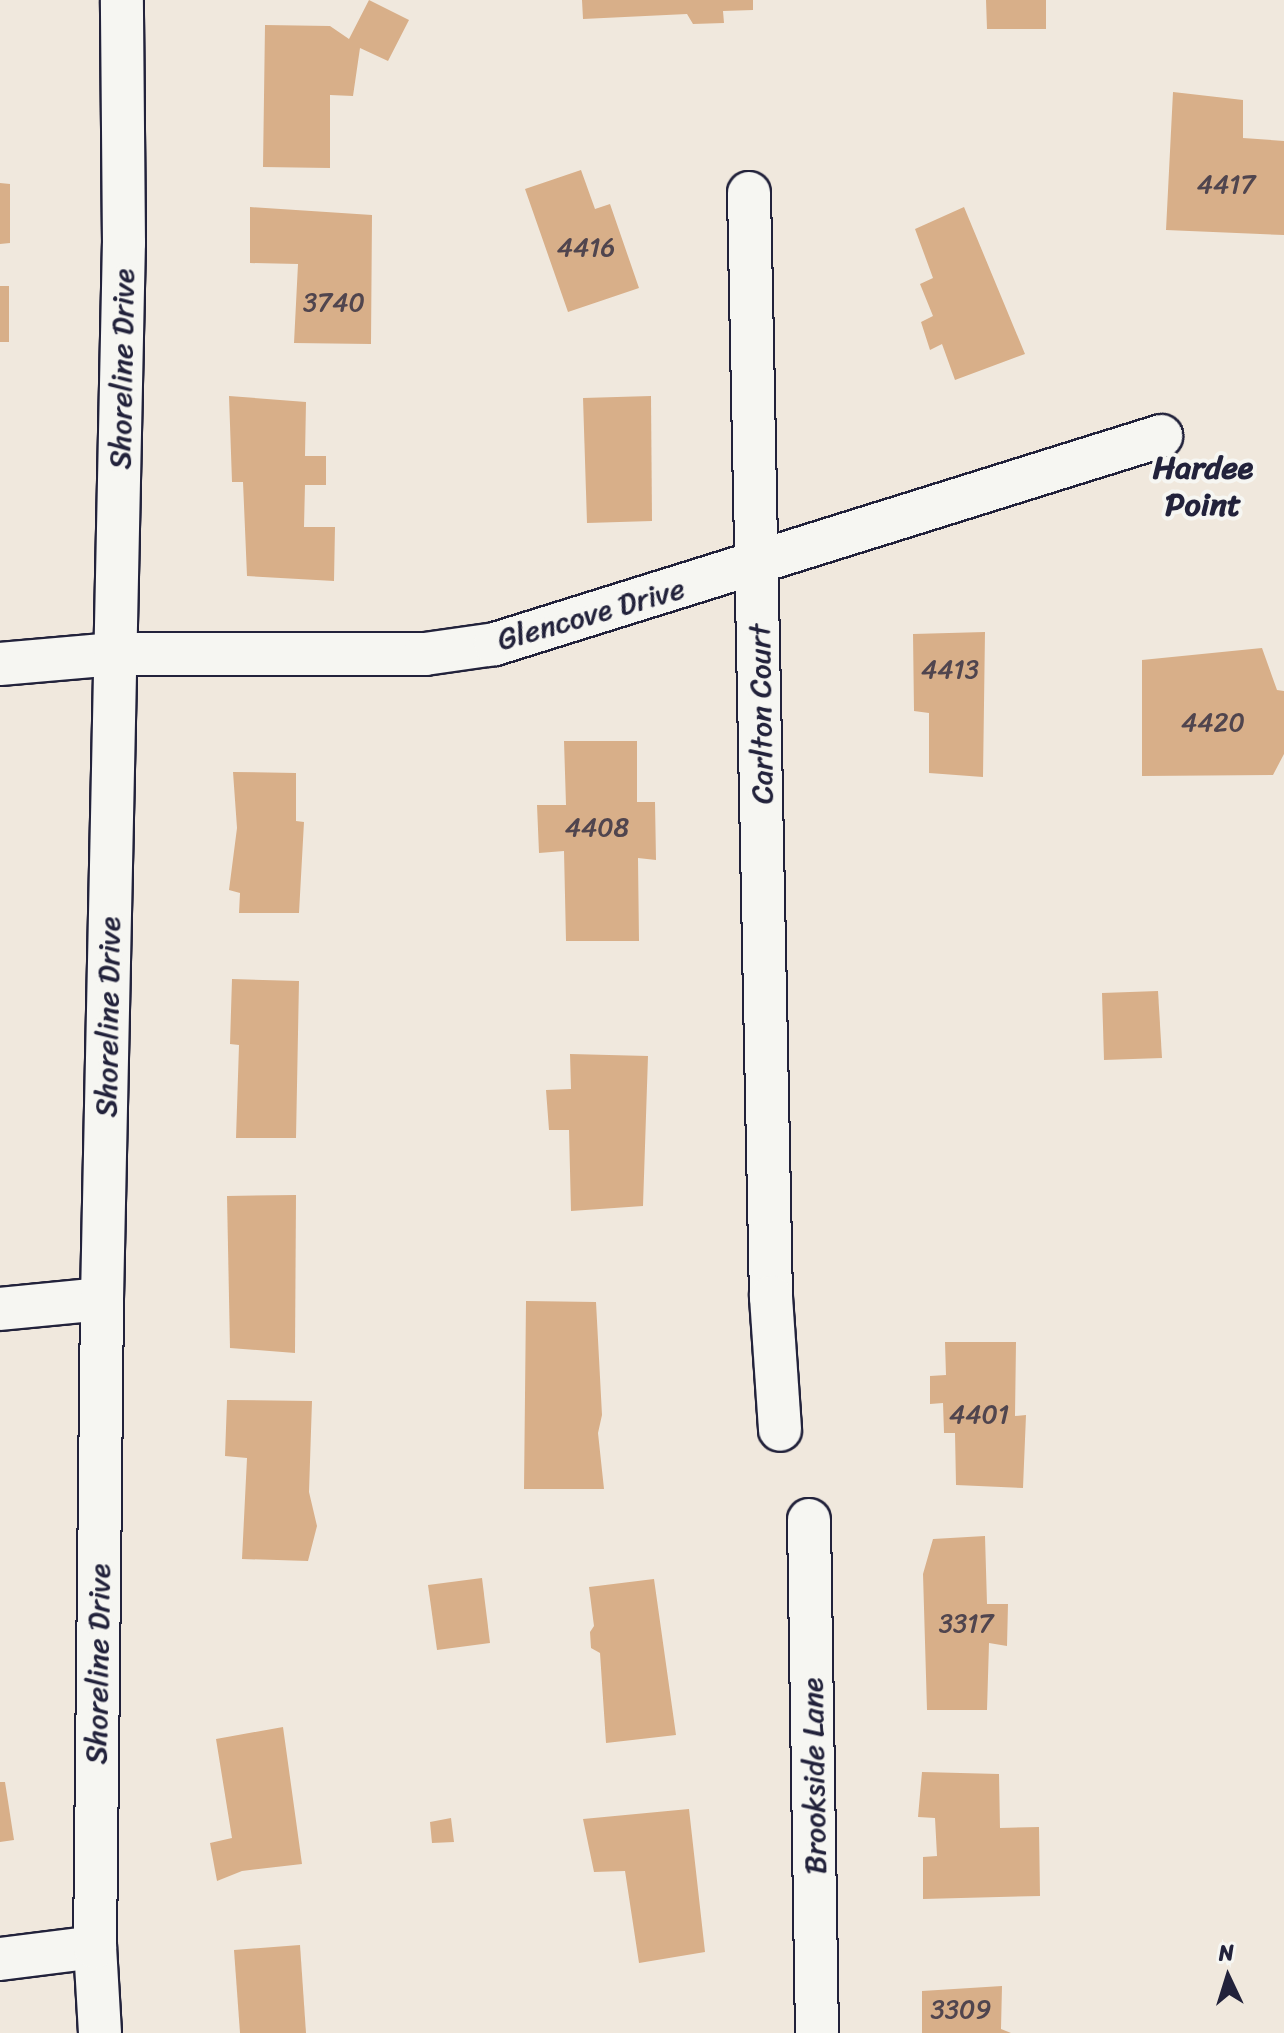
<!DOCTYPE html>
<style>
body{margin:0}
#map{position:relative;width:1284px;height:2033px;overflow:hidden;background:#f0e8dd;font-family:Sriracha,sans-serif}
div>[style]{position:absolute}
.building>*{inset:0;background:#d8af89}
.roads{filter:drop-shadow(2px 0 #22223b) drop-shadow(-2px 0 #22223b) drop-shadow(0 2px #22223b) drop-shadow(0 -2px #22223b)}
.street>*{height:42px;margin:-21px;padding:0 21px;transform-origin:21px;border-radius:21px;background:#f6f6f2}
span{translate:-50% -50%;white-space:nowrap;text-align:center;line-height:1.15;-webkit-text-stroke:8px #f6f6f2;paint-order:stroke}
.number-label{font-size:26px;color:#50454e}
.number-label span{-webkit-text-stroke-width:0}
.street-label{font-size:30px;color:#22223b}
.neighbourhood-label{font-size:32px;color:#22223b;font-weight:700}
.north{position:absolute;left:1188px;top:1937px;width:80px;height:80px;-webkit-text-stroke:6px #f6f6f2;paint-order:stroke;rotate:356deg;font-size:22px;font-weight:700;line-height:32px;text-align:center;color:#22223b}
.north::after{content:'';display:block;margin:auto;width:28px;height:36px;background:#22223b;clip-path:polygon(50% 0,100% 100%,50% 72%,0 100%)}
</style>
<div id="map">
<div class="building">
<div style="clip-path:polygon(369px 0,409px 20px,388px 61px,360px 48px,353px 96px,330px 95px,330px 168px,263px 167px,265px 25px,330px 26px,349px 39px)"></div>
<div style="clip-path:polygon(582px 0,753px 0,753px 10px,723px 11px,724px 23px,693px 24px,687px 14px,583px 19px)"></div>
<div style="clip-path:polygon(986px 0,1046px 0,1046px 29px,987px 29px)"></div>
<div style="clip-path:polygon(1173px 92px,1243px 100px,1243px 138px,1284px 141px,1284px 235px,1166px 230px)"></div>
<div style="clip-path:polygon(581px 170px,595px 209px,610px 204px,639px 288px,568px 312px,525px 189px)"></div>
<div style="clip-path:polygon(0 183px,10px 184px,10px 243px,0 244px)"></div>
<div style="clip-path:polygon(250px 207px,372px 215px,371px 344px,294px 343px,298px 264px,250px 263px)"></div>
<div style="clip-path:polygon(964px 207px,1025px 354px,955px 380px,942px 344px,930px 350px,921px 322px,933px 316px,920px 284px,933px 278px,915px 229px)"></div>
<div style="clip-path:polygon(0 286px,9px 286px,9px 342px,0 342px)"></div>
<div style="clip-path:polygon(229px 396px,306px 402px,305px 456px,326px 456px,326px 485px,305px 485px,304px 527px,335px 527px,334px 581px,247px 576px,243px 482px,232px 482px)"></div>
<div style="clip-path:polygon(651px 396px,652px 521px,587px 523px,583px 398px)"></div>
<div style="clip-path:polygon(985px 632px,983px 777px,929px 773px,929px 713px,914px 711px,913px 634px)"></div>
<div style="clip-path:polygon(1262px 648px,1277px 690px,1284px 691px,1284px 754px,1273px 775px,1142px 776px,1142px 660px)"></div>
<div style="clip-path:polygon(564px 741px,637px 741px,637px 802px,655px 802px,656px 860px,638px 858px,639px 941px,566px 941px,564px 851px,539px 853px,537px 805px,566px 805px)"></div>
<div style="clip-path:polygon(233px 772px,296px 773px,296px 821px,304px 822px,299px 913px,239px 913px,240px 893px,229px 890px,237px 828px)"></div>
<div style="clip-path:polygon(232px 979px,299px 981px,296px 1138px,236px 1138px,239px 1045px,230px 1044px)"></div>
<div style="clip-path:polygon(1158px 991px,1162px 1058px,1104px 1060px,1102px 993px)"></div>
<div style="clip-path:polygon(570px 1054px,648px 1056px,643px 1206px,571px 1211px,569px 1130px,549px 1130px,546px 1090px,571px 1089px)"></div>
<div style="clip-path:polygon(296px 1195px,295px 1353px,230px 1348px,227px 1196px)"></div>
<div style="clip-path:polygon(526px 1301px,596px 1302px,602px 1415px,598px 1433px,604px 1489px,524px 1489px)"></div>
<div style="clip-path:polygon(945px 1342px,1016px 1342px,1015px 1416px,1026px 1415px,1023px 1488px,956px 1485px,955px 1433px,944px 1433px,943px 1403px,930px 1404px,930px 1376px,946px 1375px)"></div>
<div style="clip-path:polygon(227px 1400px,312px 1401px,309px 1492px,317px 1526px,308px 1561px,242px 1559px,247px 1458px,225px 1456px)"></div>
<div style="clip-path:polygon(985px 1536px,987px 1604px,1008px 1604px,1007px 1646px,989px 1643px,987px 1710px,927px 1710px,923px 1574px,933px 1539px)"></div>
<div style="clip-path:polygon(482px 1578px,490px 1643px,437px 1650px,428px 1585px)"></div>
<div style="clip-path:polygon(654px 1579px,676px 1735px,606px 1743px,600px 1653px,591px 1648px,590px 1632px,594px 1626px,589px 1587px)"></div>
<div style="clip-path:polygon(283px 1727px,302px 1864px,242px 1871px,217px 1881px,210px 1843px,232px 1838px,216px 1739px)"></div>
<div style="clip-path:polygon(922px 1772px,999px 1774px,1000px 1828px,1039px 1827px,1040px 1896px,923px 1899px,923px 1857px,937px 1856px,935px 1818px,918px 1817px)"></div>
<div style="clip-path:polygon(0 1782px,5px 1782px,14px 1840px,0 1842px)"></div>
<div style="clip-path:polygon(689px 1809px,705px 1952px,639px 1963px,625px 1871px,594px 1872px,583px 1819px)"></div>
<div style="clip-path:polygon(451px 1818px,454px 1842px,432px 1843px,430px 1822px)"></div>
<div style="clip-path:polygon(300px 1945px,306px 2033px,240px 2033px,234px 1950px)"></div>
<div style="clip-path:polygon(1002px 1986px,1001px 2029px,1011px 2033px,922px 2033px,922px 1991px)"></div>
</div>
<div class="roads">
<div class="street">
<div style="left:749px;top:193px;width:1104px;rotate:88.86deg"></div>
<div style="left:771px;top:1297px;width:133px;rotate:86.1deg"></div>
<div style="left:0;top:664px;width:115px;rotate:-5deg"></div>
<div style="left:115px;top:654px;width:310px"></div>
<div style="left:425px;top:654px;width:71px;rotate:-8.1deg"></div>
<div style="left:495px;top:644px;width:698px;rotate:-17.34deg"></div>
<div style="left:0;top:1309px;width:102px;rotate:-5.6deg"></div>
<div style="left:809px;top:1520px;width:513px;rotate:89.11deg"></div>
<div style="left:0;top:1959px;width:96px;rotate:-7.2deg"></div>
<div style="left:100px;top:2033px;width:86px;rotate:-93.3deg"></div>
<div style="left:95px;top:1947px;width:648px;rotate:-89.38deg"></div>
<div style="left:102px;top:1299px;width:1056px;rotate:-88.81deg"></div>
<div style="left:124px;top:243px;width:243px;rotate:-90.5deg"></div>
</div>
</div>
<div class="number-label">
<span style="left:1226px;top:185px">4417</span>
<span style="left:586px;top:248px">4416</span>
<span style="left:334px;top:303px">3740</span>
<span style="left:950px;top:670px">4413</span>
<span style="left:1213px;top:723px">4420</span>
<span style="left:597px;top:828px">4408</span>
<span style="left:979px;top:1415px">4401</span>
<span style="left:966px;top:1624px">3317</span>
<span style="left:961px;top:2010px">3309</span>
</div>
<div class="street-label">
<span style="left:122px;top:369px;rotate:-89deg">Shoreline Drive</span>
<span style="left:591px;top:614px;rotate:-16deg">Glencove Drive</span>
<span style="left:761px;top:714px;rotate:-91deg">Carlton Court</span>
<span style="left:108px;top:1017px;rotate:-89deg">Shoreline Drive</span>
<span style="left:98px;top:1664px;rotate:-89deg">Shoreline Drive</span>
<span style="left:814px;top:1776px;rotate:-91deg">Brookside Lane</span>
</div>
<div class="neighbourhood-label">
<span style="left:1203px;top:487px">Hardee<br>Point</span>
</div>
<div class="north">N</div>
</div>
